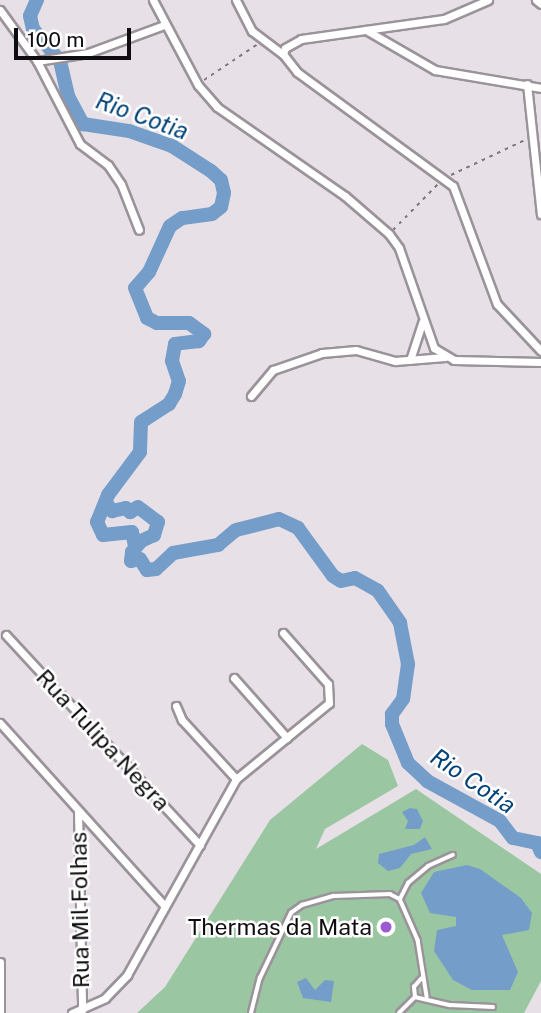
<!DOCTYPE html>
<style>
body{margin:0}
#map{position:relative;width:541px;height:1013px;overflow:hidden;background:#e8e0e7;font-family:"Public Sans",sans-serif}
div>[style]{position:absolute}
.green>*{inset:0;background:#9ac7a2}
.water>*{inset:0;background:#749dc9}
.river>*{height:14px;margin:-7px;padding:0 7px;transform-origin:7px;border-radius:7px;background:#749dc9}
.path>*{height:2px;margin-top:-1px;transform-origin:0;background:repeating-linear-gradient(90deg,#7f797e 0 3.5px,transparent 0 8.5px)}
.roads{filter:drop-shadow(2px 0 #9b939a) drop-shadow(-2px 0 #9b939a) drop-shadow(0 2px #9b939a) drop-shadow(0 -2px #9b939a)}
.service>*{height:3.5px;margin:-1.75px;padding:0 1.75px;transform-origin:1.75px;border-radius:1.75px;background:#fff}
.minor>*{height:7px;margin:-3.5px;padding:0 3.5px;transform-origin:3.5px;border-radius:3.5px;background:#fff}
.dots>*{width:19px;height:19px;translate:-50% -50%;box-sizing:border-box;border:4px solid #fff;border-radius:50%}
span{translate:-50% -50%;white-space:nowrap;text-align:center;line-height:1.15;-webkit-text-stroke:5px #fff;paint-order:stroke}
.street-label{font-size:23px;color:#100d10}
.poi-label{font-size:23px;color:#100d10}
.right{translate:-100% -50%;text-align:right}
.water-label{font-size:24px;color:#014379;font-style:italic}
.scale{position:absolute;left:14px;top:28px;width:117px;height:32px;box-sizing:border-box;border:4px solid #100d10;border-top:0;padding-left:9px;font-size:21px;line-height:24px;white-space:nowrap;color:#100d10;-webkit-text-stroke:5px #fff;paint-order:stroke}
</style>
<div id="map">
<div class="green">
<div style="clip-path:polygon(362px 744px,388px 760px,398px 786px,325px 829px,316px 849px,416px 789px,541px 874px,541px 981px,524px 1013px,137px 1013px,165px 987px,270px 820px)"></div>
</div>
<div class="water">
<div style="clip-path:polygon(410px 808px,417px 809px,423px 821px,420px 829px,405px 829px,408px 821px,402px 812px)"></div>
<div style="clip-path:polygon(425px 837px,432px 849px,411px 854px,400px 868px,388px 871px,378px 863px,379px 854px,414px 845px)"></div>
<div style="clip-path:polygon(467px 865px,480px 869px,521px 898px,532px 913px,529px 930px,502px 935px,518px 972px,510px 990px,472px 990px,453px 980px,434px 951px,437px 930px,456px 926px,456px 917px,430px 913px,421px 893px,434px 872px)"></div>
<div style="clip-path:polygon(306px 978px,315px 990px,325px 980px,334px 981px,331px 1002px,303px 998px,297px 982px)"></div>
</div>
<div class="river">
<div style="left:37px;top:0;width:17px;rotate:114deg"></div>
<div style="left:30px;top:16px;width:13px;rotate:77deg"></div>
<div style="left:33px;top:29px;width:42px;rotate:49.8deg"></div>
<div style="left:60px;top:61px;width:36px;rotate:77deg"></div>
<div style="left:68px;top:96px;width:32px;rotate:62deg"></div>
<div style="left:83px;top:124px;width:47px;rotate:8.7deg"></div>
<div style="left:129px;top:131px;width:46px;rotate:19.2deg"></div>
<div style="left:172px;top:146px;width:46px;rotate:32.7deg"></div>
<div style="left:211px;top:171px;width:13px;rotate:42deg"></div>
<div style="left:221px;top:180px;width:13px;rotate:77deg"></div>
<div style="left:224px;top:193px;width:14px;rotate:102deg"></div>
<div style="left:221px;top:207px;width:11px;rotate:142deg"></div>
<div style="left:212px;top:214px;width:30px;rotate:172deg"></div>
<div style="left:182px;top:218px;width:14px;rotate:146deg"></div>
<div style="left:170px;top:226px;width:51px;rotate:114.5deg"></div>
<div style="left:149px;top:272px;width:21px;rotate:131deg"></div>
<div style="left:135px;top:288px;width:32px;rotate:68deg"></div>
<div style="left:147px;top:318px;width:11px;rotate:27deg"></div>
<div style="left:157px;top:323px;width:32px"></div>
<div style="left:189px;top:323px;width:19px;rotate:36deg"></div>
<div style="left:204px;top:334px;width:9px;rotate:126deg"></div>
<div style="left:199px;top:341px;width:24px;rotate:173deg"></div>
<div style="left:175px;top:344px;width:17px;rotate:100deg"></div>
<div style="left:172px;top:361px;width:21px;rotate:71deg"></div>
<div style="left:179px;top:381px;width:14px;rotate:107deg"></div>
<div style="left:175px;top:394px;width:12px;rotate:121deg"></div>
<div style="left:169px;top:404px;width:33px;rotate:147deg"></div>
<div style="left:141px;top:422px;width:30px;rotate:92deg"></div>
<div style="left:140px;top:452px;width:54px;rotate:126.7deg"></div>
<div style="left:108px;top:495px;width:29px;rotate:112deg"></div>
<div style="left:97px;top:522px;width:14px;rotate:65deg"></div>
<div style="left:103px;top:535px;width:29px;rotate:-6deg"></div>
<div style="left:132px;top:532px;width:14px;rotate:78deg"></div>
<div style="left:107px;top:504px;width:9px;rotate:54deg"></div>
<div style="left:112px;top:511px;width:14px;rotate:-12deg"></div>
<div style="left:126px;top:508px;width:6px;rotate:45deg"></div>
<div style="left:130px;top:512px;width:9px;rotate:-32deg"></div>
<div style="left:138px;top:507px;width:25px;rotate:37deg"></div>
<div style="left:158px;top:522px;width:14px;rotate:107deg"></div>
<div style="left:154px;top:535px;width:14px;rotate:155deg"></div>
<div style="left:141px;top:541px;width:14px;rotate:129deg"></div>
<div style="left:132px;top:552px;width:9px;rotate:96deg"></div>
<div style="left:131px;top:561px;width:9px;rotate:-13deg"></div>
<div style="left:140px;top:559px;width:13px;rotate:58deg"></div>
<div style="left:147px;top:570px;width:9px;rotate:-6deg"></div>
<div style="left:156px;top:569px;width:23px;rotate:-43deg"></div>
<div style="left:173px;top:553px;width:46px;rotate:-10.1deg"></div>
<div style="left:218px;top:545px;width:23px;rotate:-40deg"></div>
<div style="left:236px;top:530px;width:44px;rotate:-14.3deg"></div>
<div style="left:279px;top:519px;width:21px;rotate:25deg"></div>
<div style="left:298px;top:528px;width:59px;rotate:53.9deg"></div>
<div style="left:333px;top:576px;width:9px;rotate:32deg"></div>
<div style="left:341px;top:581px;width:14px;rotate:-12deg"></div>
<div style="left:355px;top:578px;width:26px;rotate:29deg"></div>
<div style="left:378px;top:591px;width:39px;rotate:55deg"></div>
<div style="left:400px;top:623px;width:42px;rotate:79deg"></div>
<div style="left:408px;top:664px;width:35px;rotate:98deg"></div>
<div style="left:403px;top:699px;width:19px;rotate:126deg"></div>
<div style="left:392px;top:714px;width:10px;rotate:90deg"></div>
<div style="left:392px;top:724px;width:42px;rotate:67.7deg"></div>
<div style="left:408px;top:763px;width:26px;rotate:43deg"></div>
<div style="left:427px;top:781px;width:83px;rotate:28.7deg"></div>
<div style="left:500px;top:821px;width:21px;rotate:53deg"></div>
<div style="left:513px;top:838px;width:25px;rotate:12deg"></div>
<div style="left:537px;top:843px;width:10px;rotate:66deg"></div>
</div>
<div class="path">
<div style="left:204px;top:80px;width:65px;rotate:-33.7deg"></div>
<div style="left:451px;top:175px;width:82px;rotate:-25.3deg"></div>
<div style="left:393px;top:230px;width:64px;rotate:-45.6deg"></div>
</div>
<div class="roads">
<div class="service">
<div style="left:400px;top:899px;width:18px;rotate:-63deg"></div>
<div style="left:408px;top:883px;width:26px;rotate:-40deg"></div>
<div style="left:428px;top:866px;width:27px;rotate:-24deg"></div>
<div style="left:415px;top:997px;width:10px;rotate:-96deg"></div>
<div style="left:414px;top:987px;width:11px;rotate:-49deg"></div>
<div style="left:251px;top:1013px;width:36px;rotate:-76deg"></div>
<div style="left:260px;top:978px;width:72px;rotate:-64.5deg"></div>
<div style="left:291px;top:913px;width:14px;rotate:-36deg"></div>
<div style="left:302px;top:905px;width:33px;rotate:-16deg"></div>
<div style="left:334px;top:896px;width:56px;rotate:-2deg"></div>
<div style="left:390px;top:894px;width:11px;rotate:27deg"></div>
<div style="left:400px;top:899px;width:45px;rotate:66.3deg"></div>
<div style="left:418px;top:940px;width:57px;rotate:80.9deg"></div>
<div style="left:399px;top:1013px;width:23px;rotate:-45deg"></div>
<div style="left:415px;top:997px;width:36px;rotate:13deg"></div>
<div style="left:450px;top:1005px;width:43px;rotate:2.7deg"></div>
</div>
<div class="minor">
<div style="left:153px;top:0;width:96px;rotate:62.1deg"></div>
<div style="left:198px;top:85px;width:29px;rotate:49deg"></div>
<div style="left:217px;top:107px;width:156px;rotate:34.8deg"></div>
<div style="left:345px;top:196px;width:58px;rotate:40.8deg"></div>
<div style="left:389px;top:234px;width:17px;rotate:54deg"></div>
<div style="left:399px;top:248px;width:106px;rotate:70.7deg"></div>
<div style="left:434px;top:348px;width:23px;rotate:31deg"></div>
<div style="left:454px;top:360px;width:87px;rotate:1.3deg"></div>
<div style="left:236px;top:0;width:35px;rotate:63deg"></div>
<div style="left:252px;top:31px;width:39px;rotate:37deg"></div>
<div style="left:283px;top:54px;width:23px;rotate:52deg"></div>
<div style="left:297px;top:72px;width:193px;rotate:36.2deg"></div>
<div style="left:453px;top:186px;width:126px;rotate:69.6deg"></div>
<div style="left:497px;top:304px;width:64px;rotate:46.9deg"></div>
<div style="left:536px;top:0;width:6px;rotate:39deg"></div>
<div style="left:0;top:10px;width:63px;rotate:54deg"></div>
<div style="left:37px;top:61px;width:52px;rotate:-8.9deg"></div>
<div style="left:88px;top:53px;width:81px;rotate:-20.2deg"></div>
<div style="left:366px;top:30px;width:80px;rotate:30.1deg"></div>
<div style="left:435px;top:70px;width:108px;rotate:9.6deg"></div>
<div style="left:283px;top:54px;width:6px;rotate:-72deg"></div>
<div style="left:285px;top:48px;width:18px;rotate:-29deg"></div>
<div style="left:301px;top:39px;width:144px;rotate:-8deg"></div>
<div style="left:444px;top:19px;width:48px;rotate:-23.4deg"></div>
<div style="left:37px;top:61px;width:93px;rotate:62.6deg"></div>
<div style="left:80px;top:144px;width:35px;rotate:37deg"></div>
<div style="left:108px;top:165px;width:23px;rotate:56deg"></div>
<div style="left:121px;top:184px;width:49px;rotate:68.6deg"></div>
<div style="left:527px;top:84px;width:131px;rotate:83.9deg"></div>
<div style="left:410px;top:360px;width:40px;rotate:-72deg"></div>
<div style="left:251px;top:396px;width:34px;rotate:-50deg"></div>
<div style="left:273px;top:370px;width:52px;rotate:-19.1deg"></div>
<div style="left:322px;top:353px;width:34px;rotate:-5deg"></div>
<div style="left:356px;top:350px;width:41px;rotate:15.8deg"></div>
<div style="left:395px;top:361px;width:50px;rotate:-4.6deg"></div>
<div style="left:6px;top:635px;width:286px;rotate:47.3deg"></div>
<div style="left:234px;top:678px;width:80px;rotate:48.5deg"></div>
<div style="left:176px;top:706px;width:15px;rotate:67deg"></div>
<div style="left:182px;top:720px;width:80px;rotate:47.5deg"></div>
<div style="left:0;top:723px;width:246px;rotate:48deg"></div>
<div style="left:78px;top:811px;width:199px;rotate:88.8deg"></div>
<div style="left:0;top:962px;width:51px;rotate:90deg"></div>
<div style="left:72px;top:1013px;width:36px;rotate:-24deg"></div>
<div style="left:105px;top:998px;width:32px;rotate:-46deg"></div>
<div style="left:127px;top:975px;width:224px;rotate:-60.9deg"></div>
<div style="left:236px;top:779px;width:120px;rotate:-39.3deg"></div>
<div style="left:329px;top:703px;width:19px;rotate:-93deg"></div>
<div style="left:328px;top:684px;width:68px;rotate:-131.4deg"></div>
</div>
</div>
<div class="dots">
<div style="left:386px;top:927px;background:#9b5ad0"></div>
</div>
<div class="street-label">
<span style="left:103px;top:740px;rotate:47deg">Rua Tulipa Negra</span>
<span style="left:80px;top:910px;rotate:-91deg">Rua Mil Folhas</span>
</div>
<div class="poi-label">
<span class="right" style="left:372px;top:927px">Thermas da Mata</span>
</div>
<div class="water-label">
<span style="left:142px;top:116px;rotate:20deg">Rio Cotia</span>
<span style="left:473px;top:781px;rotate:34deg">Rio Cotia</span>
</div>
<div class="scale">100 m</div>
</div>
